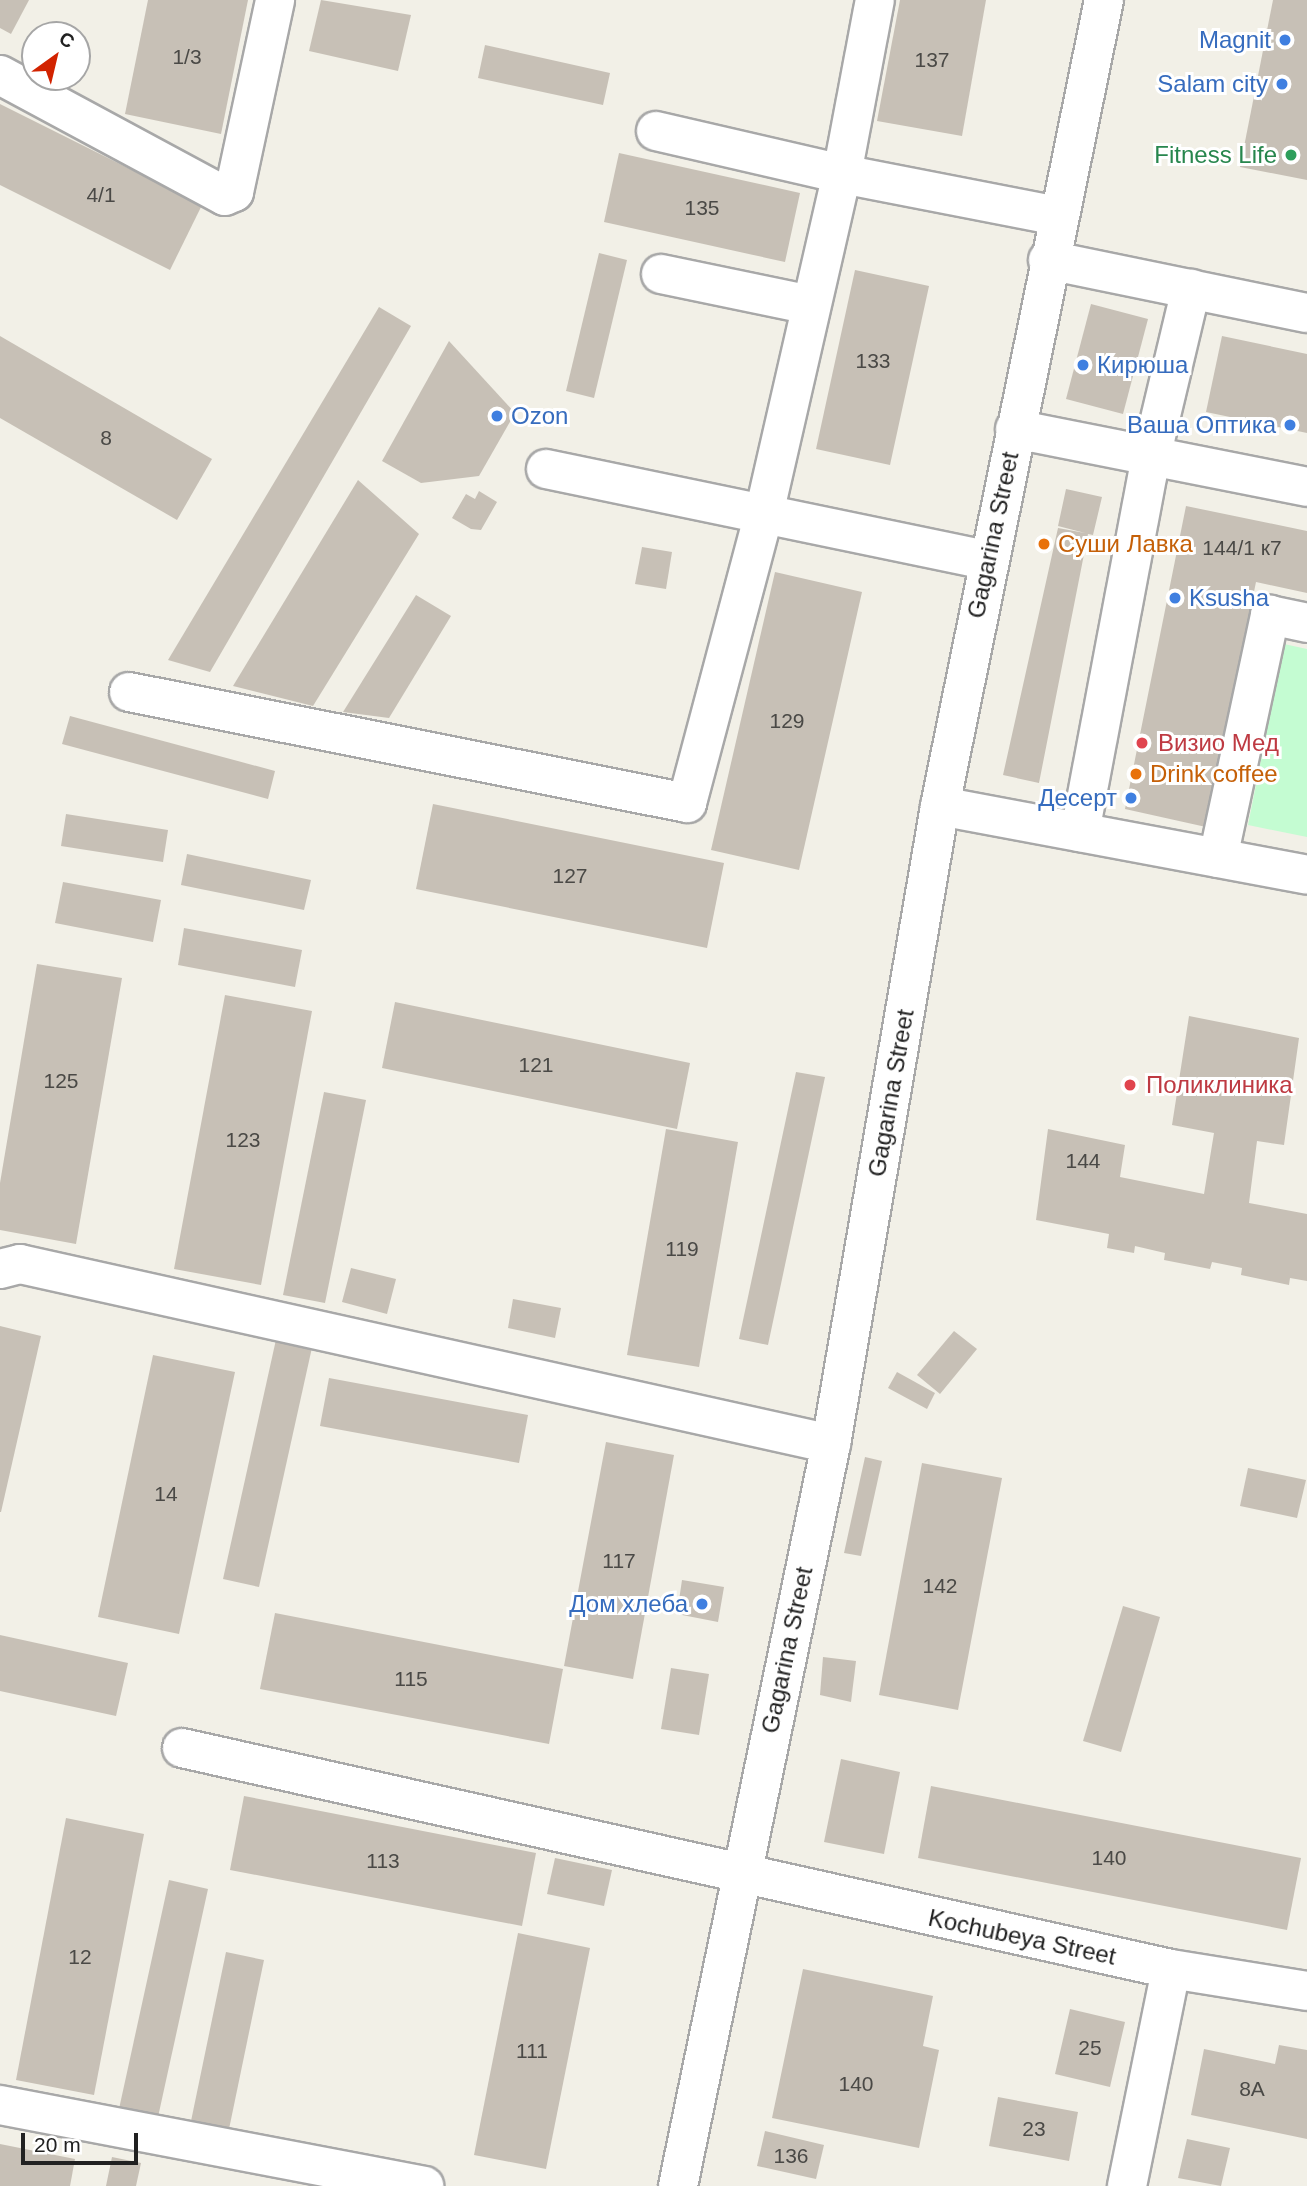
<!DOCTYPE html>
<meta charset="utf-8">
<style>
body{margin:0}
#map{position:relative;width:1307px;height:2186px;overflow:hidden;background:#f2f0e7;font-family:Arial,sans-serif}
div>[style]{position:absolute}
.park>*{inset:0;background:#c4fcd2}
.building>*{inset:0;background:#c7c0b6}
.roads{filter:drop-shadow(2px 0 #a8a8a8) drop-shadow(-2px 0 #a8a8a8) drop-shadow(0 2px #a8a8a8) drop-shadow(0 -2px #a8a8a8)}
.minor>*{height:38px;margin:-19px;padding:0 19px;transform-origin:19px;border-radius:19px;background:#fff}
.dots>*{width:19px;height:19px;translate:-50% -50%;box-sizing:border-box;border:4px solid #fff;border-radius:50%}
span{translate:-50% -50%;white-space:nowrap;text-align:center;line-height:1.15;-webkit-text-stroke:6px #fff;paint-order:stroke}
.number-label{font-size:21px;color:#4a4946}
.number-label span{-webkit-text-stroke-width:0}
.shop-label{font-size:24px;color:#366cbe}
.right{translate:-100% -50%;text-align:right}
.left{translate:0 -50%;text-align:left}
.leisure-label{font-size:24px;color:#27864d}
.street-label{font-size:24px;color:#212121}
.food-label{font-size:24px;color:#c56008}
.health-label{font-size:24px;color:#be3a42}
.north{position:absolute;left:21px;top:21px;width:70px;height:70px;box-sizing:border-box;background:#fff;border:2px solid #a6a6a6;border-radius:50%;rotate:34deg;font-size:19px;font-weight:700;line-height:28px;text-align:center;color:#212121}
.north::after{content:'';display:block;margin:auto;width:24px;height:32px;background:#d22300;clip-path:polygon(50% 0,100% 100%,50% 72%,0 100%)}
.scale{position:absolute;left:21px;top:2133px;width:117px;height:32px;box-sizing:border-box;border:4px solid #212121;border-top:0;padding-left:9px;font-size:21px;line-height:24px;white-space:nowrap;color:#212121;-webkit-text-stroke:5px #fff;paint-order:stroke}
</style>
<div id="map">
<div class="park">
<div style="clip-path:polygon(1284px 644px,1307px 649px,1307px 837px,1248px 825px)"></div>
</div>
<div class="building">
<div style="clip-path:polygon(0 0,29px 0,11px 34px,0 28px)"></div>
<div style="clip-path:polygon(148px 0,248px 0,221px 134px,125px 114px)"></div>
<div style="clip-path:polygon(321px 0,411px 15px,398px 71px,309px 51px)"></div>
<div style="clip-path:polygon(900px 0,986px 0,962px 136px,877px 121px)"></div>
<div style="clip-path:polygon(1273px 0,1307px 0,1307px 180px,1240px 167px)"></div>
<div style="clip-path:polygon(485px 45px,610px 73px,603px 105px,478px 78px)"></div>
<div style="clip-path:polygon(0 104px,202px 205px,170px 270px,0 185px)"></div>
<div style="clip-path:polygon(619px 153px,800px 193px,785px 262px,604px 222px)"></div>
<div style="clip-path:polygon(599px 253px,627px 260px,594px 398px,566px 391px)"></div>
<div style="clip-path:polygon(855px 270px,929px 286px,890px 465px,816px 449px)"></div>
<div style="clip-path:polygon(1091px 304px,1148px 319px,1123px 414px,1066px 399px)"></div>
<div style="clip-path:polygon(379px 307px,411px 326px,210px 672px,168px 660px)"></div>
<div style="clip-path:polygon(0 336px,212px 459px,177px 520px,0 418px)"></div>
<div style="clip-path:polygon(1222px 336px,1307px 354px,1307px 433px,1206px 412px)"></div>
<div style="clip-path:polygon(449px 341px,515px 413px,479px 476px,421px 483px,382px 461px)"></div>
<div style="clip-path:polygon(358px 480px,419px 534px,313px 706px,233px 686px)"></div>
<div style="clip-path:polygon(1066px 489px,1102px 497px,1093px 535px,1088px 534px,1039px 783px,1003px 775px,1058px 528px,1085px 533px,1058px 526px)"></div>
<div style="clip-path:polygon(479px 491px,497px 502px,481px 530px,471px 529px,452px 518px,466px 494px,475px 499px)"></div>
<div style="clip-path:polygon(1186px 506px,1307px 531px,1307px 593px,1256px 582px,1206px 827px,1125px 809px)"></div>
<div style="clip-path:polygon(642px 547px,672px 552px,666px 589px,635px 584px)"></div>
<div style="clip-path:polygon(775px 572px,862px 592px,799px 870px,711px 850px)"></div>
<div style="clip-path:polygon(416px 595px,451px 616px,389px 718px,343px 712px)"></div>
<div style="clip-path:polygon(70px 716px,275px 771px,268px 799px,62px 744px)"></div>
<div style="clip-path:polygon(433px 804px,724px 863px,707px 948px,416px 889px)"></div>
<div style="clip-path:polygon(66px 814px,168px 830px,163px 862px,61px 846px)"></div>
<div style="clip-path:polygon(187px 854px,311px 880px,304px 910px,181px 885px)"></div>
<div style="clip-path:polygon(63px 882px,161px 900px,153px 942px,55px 923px)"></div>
<div style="clip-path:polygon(184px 928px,302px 950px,295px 987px,178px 965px)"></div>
<div style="clip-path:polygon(37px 964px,122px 978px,76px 1244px,0 1230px,0 1183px)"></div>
<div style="clip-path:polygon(225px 995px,312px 1011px,261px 1285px,174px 1269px)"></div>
<div style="clip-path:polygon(395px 1002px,690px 1063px,677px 1129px,382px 1068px)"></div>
<div style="clip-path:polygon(1189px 1016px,1299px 1038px,1284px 1145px,1257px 1141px,1249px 1203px,1307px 1214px,1307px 1281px,1290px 1278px,1289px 1285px,1241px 1275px,1242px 1268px,1212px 1262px,1210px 1269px,1164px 1260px,1165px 1253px,1135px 1246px,1134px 1253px,1107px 1248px,1109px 1234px,1036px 1220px,1048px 1129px,1125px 1145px,1120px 1177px,1204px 1194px,1214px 1133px,1172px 1125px)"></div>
<div style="clip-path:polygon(796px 1072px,825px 1077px,768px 1345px,739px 1339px)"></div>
<div style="clip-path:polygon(324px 1092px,366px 1100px,325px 1303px,283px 1295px)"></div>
<div style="clip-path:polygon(666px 1129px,738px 1142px,699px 1367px,627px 1355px)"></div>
<div style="clip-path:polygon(351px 1268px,396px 1279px,387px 1314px,342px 1302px)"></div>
<div style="clip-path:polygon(513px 1299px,561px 1308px,555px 1338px,508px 1328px)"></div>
<div style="clip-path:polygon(0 1326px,41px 1336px,1px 1512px,0 1512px)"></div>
<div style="clip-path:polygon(954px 1331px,977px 1349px,940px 1394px,917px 1375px)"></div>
<div style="clip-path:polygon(277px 1335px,313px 1343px,259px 1587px,223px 1579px)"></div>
<div style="clip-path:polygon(153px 1355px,235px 1372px,179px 1634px,98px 1617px)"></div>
<div style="clip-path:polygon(897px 1372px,935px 1393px,927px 1409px,888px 1388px)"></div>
<div style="clip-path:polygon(329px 1378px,528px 1415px,519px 1463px,320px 1426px)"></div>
<div style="clip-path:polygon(606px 1442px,674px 1455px,633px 1679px,564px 1666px)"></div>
<div style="clip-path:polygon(865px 1457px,882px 1461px,861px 1556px,844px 1553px)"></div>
<div style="clip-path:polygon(922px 1463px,1002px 1478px,958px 1710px,879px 1695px)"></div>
<div style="clip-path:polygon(1248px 1468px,1306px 1480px,1297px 1518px,1240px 1506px)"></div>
<div style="clip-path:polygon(682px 1580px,724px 1587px,718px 1622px,677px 1614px)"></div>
<div style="clip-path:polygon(1123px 1606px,1160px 1617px,1121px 1752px,1083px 1741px)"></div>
<div style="clip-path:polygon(275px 1613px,563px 1669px,549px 1744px,260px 1689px)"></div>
<div style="clip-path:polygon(0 1635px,128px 1663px,116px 1716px,0 1691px)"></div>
<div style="clip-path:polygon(823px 1657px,856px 1661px,851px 1702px,820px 1695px)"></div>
<div style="clip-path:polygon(671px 1668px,709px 1674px,699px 1735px,661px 1729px)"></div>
<div style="clip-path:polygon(841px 1759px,900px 1772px,884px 1854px,824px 1842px)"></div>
<div style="clip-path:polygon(931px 1786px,1301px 1858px,1287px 1930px,918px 1858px)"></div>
<div style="clip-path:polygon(244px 1796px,536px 1853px,522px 1926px,230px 1870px)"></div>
<div style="clip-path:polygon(66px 1818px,144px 1834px,94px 2095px,16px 2080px)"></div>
<div style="clip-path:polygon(555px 1858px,612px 1870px,604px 1906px,547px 1894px)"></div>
<div style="clip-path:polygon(169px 1880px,208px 1889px,158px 2117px,119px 2109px)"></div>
<div style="clip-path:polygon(518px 1933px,590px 1948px,546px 2169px,474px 2155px)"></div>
<div style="clip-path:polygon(226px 1952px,264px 1960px,228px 2134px,190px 2126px)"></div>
<div style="clip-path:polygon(803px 1969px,933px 1996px,923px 2046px,939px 2050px,919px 2148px,772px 2118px)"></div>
<div style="clip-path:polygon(1070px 2009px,1125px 2022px,1110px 2087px,1055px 2074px)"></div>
<div style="clip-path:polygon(1279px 2045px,1307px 2050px,1307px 2139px,1191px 2115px,1204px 2049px,1275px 2064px)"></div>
<div style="clip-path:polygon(998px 2097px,1078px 2112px,1069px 2161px,989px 2146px)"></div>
<div style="clip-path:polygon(765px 2131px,824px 2145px,816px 2179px,757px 2166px)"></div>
<div style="clip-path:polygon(1187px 2139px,1230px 2148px,1221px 2186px,1178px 2178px)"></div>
<div style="clip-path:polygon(0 2144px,75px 2159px,70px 2186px,0 2186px)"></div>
<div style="clip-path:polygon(112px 2157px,141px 2163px,136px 2186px,106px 2186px)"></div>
</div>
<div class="roads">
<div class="minor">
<div style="left:0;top:75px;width:255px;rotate:28.3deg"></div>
<div style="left:225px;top:196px;width:10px;rotate:-24deg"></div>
<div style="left:234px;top:192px;width:196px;rotate:-77.9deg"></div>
<div style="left:656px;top:131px;width:191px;rotate:13deg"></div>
<div style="left:842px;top:174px;width:177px;rotate:-79.3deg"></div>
<div style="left:1048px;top:260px;width:264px;rotate:11.6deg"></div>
<div style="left:661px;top:274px;width:153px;rotate:11.7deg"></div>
<div style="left:1015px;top:429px;width:298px;rotate:11.2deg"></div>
<div style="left:546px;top:469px;width:223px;rotate:11.7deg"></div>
<div style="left:764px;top:514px;width:349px;rotate:-77.1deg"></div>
<div style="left:842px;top:174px;width:220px;rotate:11deg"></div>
<div style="left:129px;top:692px;width:569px;rotate:11.25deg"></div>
<div style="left:687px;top:803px;width:299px;rotate:-75.1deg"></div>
<div style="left:764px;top:514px;width:228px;rotate:11.7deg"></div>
<div style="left:940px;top:806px;width:373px;rotate:10.6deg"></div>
<div style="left:1080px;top:832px;width:382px;rotate:-79.3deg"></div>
<div style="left:1151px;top:457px;width:173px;rotate:-76.6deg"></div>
<div style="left:1218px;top:858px;width:249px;rotate:-77.9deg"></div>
<div style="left:1270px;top:615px;width:38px;rotate:12deg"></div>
<div style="left:0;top:1269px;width:21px;rotate:-14deg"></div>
<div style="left:20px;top:1264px;width:831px;rotate:12.51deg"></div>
<div style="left:182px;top:1748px;width:1013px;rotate:12.6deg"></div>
<div style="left:1171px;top:1969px;width:138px;rotate:9.2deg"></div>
<div style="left:0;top:2105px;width:432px;rotate:10.8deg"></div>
<div style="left:678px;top:2186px;width:758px;rotate:-78.35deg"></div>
<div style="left:831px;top:1444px;width:647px;rotate:-80.3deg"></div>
<div style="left:940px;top:806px;width:823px;rotate:-78.5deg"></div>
<div style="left:1127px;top:2186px;width:221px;rotate:-78.5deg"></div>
</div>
</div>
<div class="dots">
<div style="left:1285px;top:40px;background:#3f7fe0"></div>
<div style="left:1282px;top:84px;background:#3f7fe0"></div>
<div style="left:1291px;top:155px;background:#2e9e5b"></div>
<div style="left:1083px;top:365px;background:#3f7fe0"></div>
<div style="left:497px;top:416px;background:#3f7fe0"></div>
<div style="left:1290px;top:425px;background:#3f7fe0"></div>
<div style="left:1044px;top:544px;background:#e8710a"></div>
<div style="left:1175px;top:598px;background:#3f7fe0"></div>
<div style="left:1142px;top:743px;background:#e0444e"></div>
<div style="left:1136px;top:774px;background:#e8710a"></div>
<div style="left:1131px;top:798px;background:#3f7fe0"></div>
<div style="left:1130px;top:1085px;background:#e0444e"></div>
<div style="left:702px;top:1604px;background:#3f7fe0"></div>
</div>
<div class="number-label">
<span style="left:187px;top:57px">1/3</span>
<span style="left:932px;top:60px">137</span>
<span style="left:101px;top:195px">4/1</span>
<span style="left:702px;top:208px">135</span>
<span style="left:873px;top:361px">133</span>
<span style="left:106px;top:438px">8</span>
<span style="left:1242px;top:548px">144/1 к7</span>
<span style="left:787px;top:721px">129</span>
<span style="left:570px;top:876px">127</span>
<span style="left:536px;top:1065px">121</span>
<span style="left:61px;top:1081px">125</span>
<span style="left:243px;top:1140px">123</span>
<span style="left:1083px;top:1161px">144</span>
<span style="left:682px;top:1249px">119</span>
<span style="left:166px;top:1494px">14</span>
<span style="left:619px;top:1561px">117</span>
<span style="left:940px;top:1586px">142</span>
<span style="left:411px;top:1679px">115</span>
<span style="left:1109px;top:1858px">140</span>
<span style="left:383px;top:1861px">113</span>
<span style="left:80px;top:1957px">12</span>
<span style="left:1090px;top:2048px">25</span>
<span style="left:532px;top:2051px">111</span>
<span style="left:856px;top:2084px">140</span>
<span style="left:1252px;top:2089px">8А</span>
<span style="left:1034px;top:2129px">23</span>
<span style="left:791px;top:2156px">136</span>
</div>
<div class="shop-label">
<span class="right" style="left:1271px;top:40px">Magnit</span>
<span class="right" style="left:1268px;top:84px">Salam city</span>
<span class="left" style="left:1097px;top:365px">Кирюша</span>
<span class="left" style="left:511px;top:416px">Ozon</span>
<span class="right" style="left:1276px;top:425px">Ваша Оптика</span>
<span class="left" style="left:1189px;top:598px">Ksusha</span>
<span class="right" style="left:1117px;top:798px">Десерт</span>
<span class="right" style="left:688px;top:1604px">Дом хлеба</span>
</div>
<div class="leisure-label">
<span class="right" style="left:1277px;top:155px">Fitness Life</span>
</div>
<div class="street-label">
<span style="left:993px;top:535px;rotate:-78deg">Gagarina Street</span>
<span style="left:891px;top:1093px;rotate:-80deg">Gagarina Street</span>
<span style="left:787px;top:1650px;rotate:-78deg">Gagarina Street</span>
<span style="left:1022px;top:1937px;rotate:12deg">Kochubeya Street</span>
</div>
<div class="food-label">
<span class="left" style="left:1058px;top:544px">Суши Лавка</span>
<span class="left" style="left:1150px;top:774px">Drink coffee</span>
</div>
<div class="health-label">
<span class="left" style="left:1158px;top:743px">Визио Мед</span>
<span class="left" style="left:1146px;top:1085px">Поликлиника</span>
</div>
<div class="north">С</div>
<div class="scale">20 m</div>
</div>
